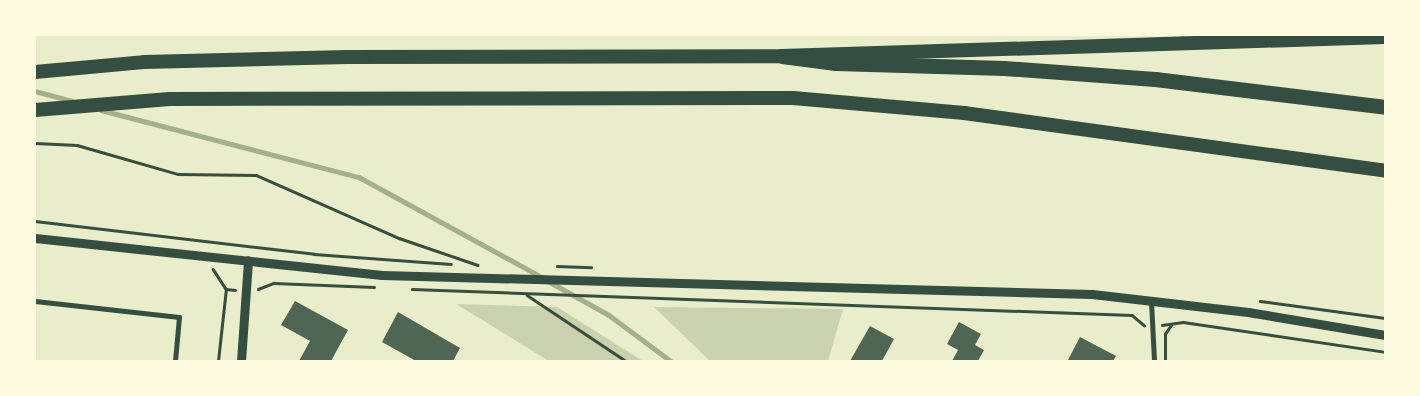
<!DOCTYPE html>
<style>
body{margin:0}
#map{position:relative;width:1420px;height:396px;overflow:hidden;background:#e9edc9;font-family:Ubuntu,sans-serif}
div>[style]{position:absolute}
.green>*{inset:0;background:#cad2ad}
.stream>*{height:4.5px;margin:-2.25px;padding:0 2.25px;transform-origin:2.25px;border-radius:2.25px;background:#a3b18a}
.building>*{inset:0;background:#4f6655}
.path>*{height:2.5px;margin:-1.25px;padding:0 1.25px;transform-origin:1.25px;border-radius:1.25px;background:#344e41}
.minor>*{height:5px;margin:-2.5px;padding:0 2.5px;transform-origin:2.5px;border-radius:2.5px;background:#344e41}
.tertiary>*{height:9px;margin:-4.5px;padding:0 4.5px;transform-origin:4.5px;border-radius:4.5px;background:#344e41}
.trunk>*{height:14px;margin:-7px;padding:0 7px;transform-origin:7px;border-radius:7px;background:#344e41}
.motorway>*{height:15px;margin:-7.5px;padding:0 7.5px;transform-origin:7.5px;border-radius:7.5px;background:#344e41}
span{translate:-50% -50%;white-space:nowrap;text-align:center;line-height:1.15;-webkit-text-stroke:4.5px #fefae0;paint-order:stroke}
.frame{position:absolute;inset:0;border:36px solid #fefae0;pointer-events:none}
</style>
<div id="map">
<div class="green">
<div style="clip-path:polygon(456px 304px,557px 307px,643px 361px,549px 361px)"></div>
<div style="clip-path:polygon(654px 307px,843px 309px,828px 361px,710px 361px)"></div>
</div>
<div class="stream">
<div style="left:35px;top:91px;width:38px;rotate:15deg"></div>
<div style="left:101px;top:110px;width:267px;rotate:14.6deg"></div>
<div style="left:359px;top:177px;width:209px;rotate:28.7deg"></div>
<div style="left:548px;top:281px;width:70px;rotate:29.1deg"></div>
<div style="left:609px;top:315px;width:77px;rotate:36.6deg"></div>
</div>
<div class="building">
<div style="clip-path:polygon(295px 301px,348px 330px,331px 361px,299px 361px,310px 341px,281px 325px)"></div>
<div style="clip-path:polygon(398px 312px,460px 348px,453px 361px,416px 361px,382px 342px)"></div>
<div style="clip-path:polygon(959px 322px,981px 334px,975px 345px,984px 350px,978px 361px,952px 361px,958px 350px,947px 344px)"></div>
<div style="clip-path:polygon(870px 326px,894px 339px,882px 361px,850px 361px)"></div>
<div style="clip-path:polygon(1080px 337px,1116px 356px,1113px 361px,1068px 360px)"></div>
</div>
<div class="path">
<div style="left:35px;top:143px;width:42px;rotate:2.7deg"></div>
<div style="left:77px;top:145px;width:105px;rotate:16deg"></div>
<div style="left:178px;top:174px;width:78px;rotate:0.7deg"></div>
<div style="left:256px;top:175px;width:156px;rotate:23.8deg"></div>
<div style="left:399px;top:238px;width:83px;rotate:18.9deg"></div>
<div style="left:35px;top:221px;width:281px;rotate:6.7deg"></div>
<div style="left:314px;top:254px;width:137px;rotate:4.2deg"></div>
<div style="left:557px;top:266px;width:34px;rotate:2deg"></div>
<div style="left:213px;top:269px;width:24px;rotate:57deg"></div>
<div style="left:226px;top:289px;width:9px;rotate:6deg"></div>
<div style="left:258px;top:289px;width:17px;rotate:-21deg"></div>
<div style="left:274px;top:283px;width:100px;rotate:2.3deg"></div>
<div style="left:412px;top:289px;width:720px;rotate:2.07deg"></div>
<div style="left:1132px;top:315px;width:16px;rotate:40deg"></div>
<div style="left:527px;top:295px;width:119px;rotate:33.7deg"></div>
<div style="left:1260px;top:301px;width:126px;rotate:7.7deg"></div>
<div style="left:1162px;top:325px;width:21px;rotate:-8deg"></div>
<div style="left:1183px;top:322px;width:204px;rotate:8.4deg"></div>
<div style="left:218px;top:361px;width:72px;rotate:-83.7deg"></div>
<div style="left:1165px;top:361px;width:27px;rotate:-90deg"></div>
<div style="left:1165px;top:334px;width:11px;rotate:-56deg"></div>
</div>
<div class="minor">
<div style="left:35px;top:301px;width:145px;rotate:6.3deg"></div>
<div style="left:179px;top:317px;width:44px;rotate:95.2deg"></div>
<div style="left:1151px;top:301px;width:60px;rotate:87.1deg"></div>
</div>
<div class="tertiary">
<div style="left:35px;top:238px;width:349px;rotate:6.1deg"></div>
<div style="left:382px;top:275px;width:710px;rotate:1.53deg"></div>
<div style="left:1092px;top:294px;width:157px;rotate:6.6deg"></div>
<div style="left:1248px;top:312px;width:139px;rotate:9.5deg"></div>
<div style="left:241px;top:361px;width:101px;rotate:-86deg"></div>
</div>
<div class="trunk">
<div style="left:35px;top:72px;width:109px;rotate:-5.2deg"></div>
<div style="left:144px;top:62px;width:203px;rotate:-1.4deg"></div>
<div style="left:347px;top:57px;width:435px;rotate:-0.1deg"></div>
<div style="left:782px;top:56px;width:603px;rotate:-1.8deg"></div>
<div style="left:35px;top:110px;width:135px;rotate:-4.7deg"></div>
<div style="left:170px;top:99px;width:623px;rotate:-0.09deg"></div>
<div style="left:793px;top:98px;width:172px;rotate:5deg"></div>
<div style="left:964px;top:113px;width:425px;rotate:7.8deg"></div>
</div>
<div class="motorway">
<div style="left:782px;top:56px;width:54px;rotate:7.4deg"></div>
<div style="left:836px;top:63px;width:168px;rotate:1.7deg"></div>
<div style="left:1004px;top:68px;width:151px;rotate:4.2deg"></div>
<div style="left:1155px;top:79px;width:232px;rotate:6.9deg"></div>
</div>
<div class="frame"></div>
</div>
